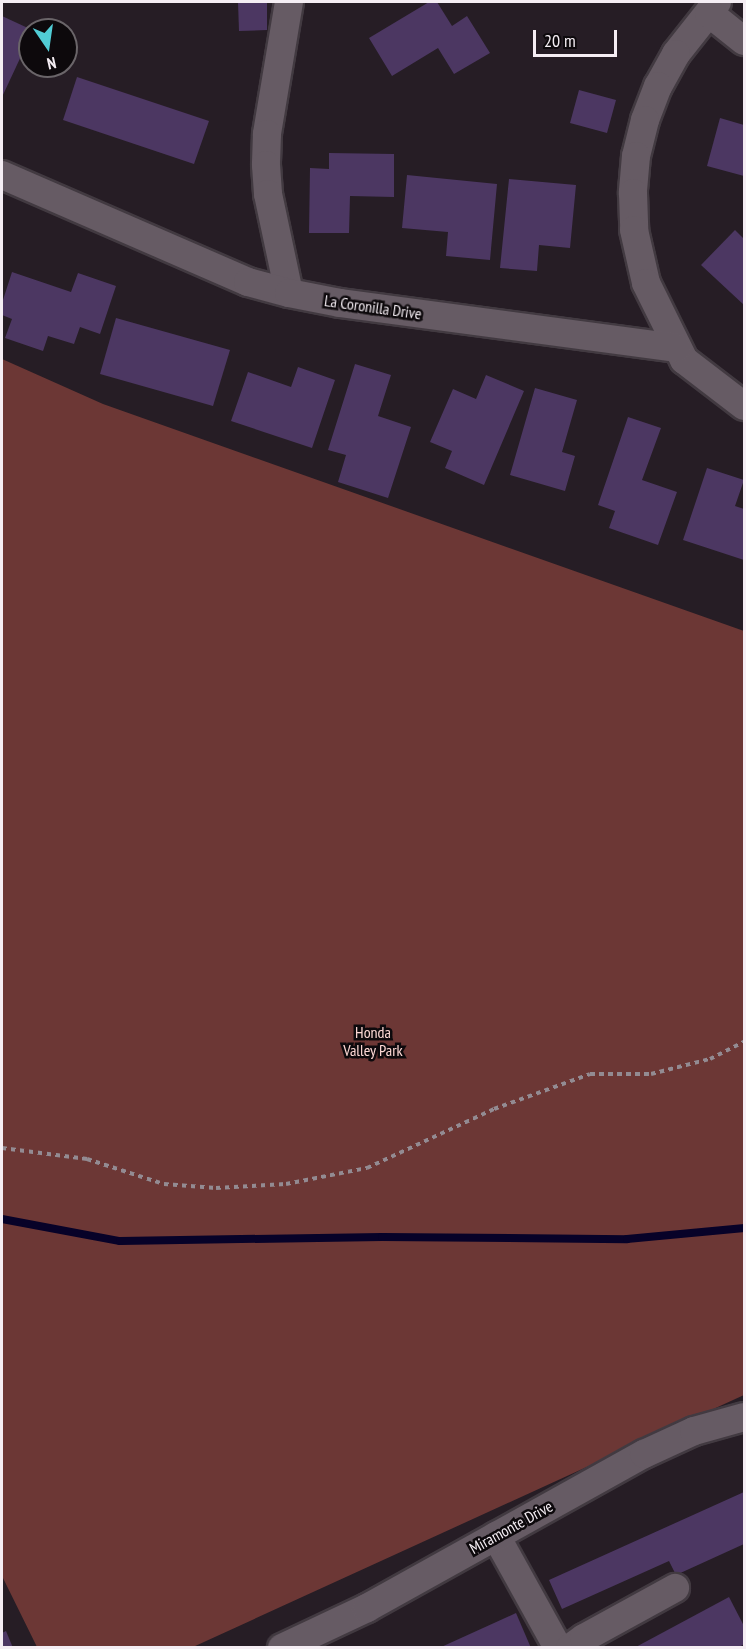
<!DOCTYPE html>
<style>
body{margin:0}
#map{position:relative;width:746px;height:1649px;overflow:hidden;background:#261d25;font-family:"PT Sans Narrow",sans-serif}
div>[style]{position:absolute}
.green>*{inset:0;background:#6c3735}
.stream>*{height:8px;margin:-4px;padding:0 4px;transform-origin:4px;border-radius:4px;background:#070228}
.building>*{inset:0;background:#4c3762}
.path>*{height:4px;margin-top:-2px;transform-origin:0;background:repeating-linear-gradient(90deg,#938b92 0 4.5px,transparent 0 9px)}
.roads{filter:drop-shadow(2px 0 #423a41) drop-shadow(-2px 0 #423a41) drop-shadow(0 2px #423a41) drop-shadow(0 -2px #423a41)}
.minor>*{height:28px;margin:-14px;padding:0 14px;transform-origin:14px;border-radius:14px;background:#665b64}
span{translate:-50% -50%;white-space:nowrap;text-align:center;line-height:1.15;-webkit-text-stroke:5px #0d090c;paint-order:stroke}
.street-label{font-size:16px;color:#f5eef4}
.park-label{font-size:16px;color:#fed9d5}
.frame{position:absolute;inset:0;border:3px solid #f5eef4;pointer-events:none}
.north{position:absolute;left:18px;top:18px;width:60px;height:60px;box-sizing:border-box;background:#0d090c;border:2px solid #6a6569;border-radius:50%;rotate:167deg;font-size:16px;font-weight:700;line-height:24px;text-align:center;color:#f5eef4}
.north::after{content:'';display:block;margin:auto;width:21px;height:27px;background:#51ccd5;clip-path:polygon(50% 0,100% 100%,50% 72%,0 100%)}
.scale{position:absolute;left:533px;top:30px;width:84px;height:27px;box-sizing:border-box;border:3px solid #f5eef4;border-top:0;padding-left:8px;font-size:18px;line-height:21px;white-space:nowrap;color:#f5eef4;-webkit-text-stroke:4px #0d090c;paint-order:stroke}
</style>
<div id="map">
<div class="green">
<div style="clip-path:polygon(2px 359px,103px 404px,744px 631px,744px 1395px,193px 1647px,37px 1647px,2px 1576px)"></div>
</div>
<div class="stream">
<div style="left:2px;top:1219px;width:120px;rotate:10.6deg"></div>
<div style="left:120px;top:1241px;width:262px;rotate:-0.9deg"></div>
<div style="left:382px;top:1237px;width:245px;rotate:0.5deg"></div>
<div style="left:627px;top:1239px;width:118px;rotate:-5.4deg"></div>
</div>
<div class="building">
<div style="clip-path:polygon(238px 2px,267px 2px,267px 30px,239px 31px)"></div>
<div style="clip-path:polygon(429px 2px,437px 2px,452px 26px,467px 16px,490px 53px,454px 74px,438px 48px,392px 76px,369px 38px)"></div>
<div style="clip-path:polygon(2px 16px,30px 29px,30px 37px,2px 97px)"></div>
<div style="clip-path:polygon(77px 77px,209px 121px,194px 164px,63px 120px)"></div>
<div style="clip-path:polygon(579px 90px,616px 100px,607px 133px,570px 123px)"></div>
<div style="clip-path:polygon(720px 118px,744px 125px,744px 176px,707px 166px)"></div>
<div style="clip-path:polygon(329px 153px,394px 154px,394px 197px,350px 196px,349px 233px,309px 233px,310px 168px,329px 169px)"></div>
<div style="clip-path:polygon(407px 175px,497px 184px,490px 260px,446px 256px,448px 232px,402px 228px)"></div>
<div style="clip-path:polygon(509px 179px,576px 185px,570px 248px,539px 245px,537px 271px,500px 268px)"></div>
<div style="clip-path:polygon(735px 230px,744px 239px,744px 305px,701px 265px)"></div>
<div style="clip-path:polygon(12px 272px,71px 292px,78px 273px,116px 286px,100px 334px,80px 327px,74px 344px,48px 336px,43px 351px,5px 338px,12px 319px,2px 315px,2px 303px)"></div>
<div style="clip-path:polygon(116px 318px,230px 350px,213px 406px,100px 374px)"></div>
<div style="clip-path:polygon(355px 364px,391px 375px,378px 416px,411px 427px,388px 498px,338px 482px,346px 455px,328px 450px)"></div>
<div style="clip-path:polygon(298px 367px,335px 380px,312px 448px,231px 421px,248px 372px,291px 387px)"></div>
<div style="clip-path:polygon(486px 375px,524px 391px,484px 485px,445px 468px,452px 451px,430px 442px,453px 389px,476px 399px)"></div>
<div style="clip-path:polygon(535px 388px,577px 400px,562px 452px,575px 456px,565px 491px,510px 475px)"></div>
<div style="clip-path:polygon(628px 417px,661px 428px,642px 480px,677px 492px,658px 545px,609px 528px,615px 511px,598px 505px)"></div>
<div style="clip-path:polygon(707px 468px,744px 480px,735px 506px,744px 509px,744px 560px,683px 540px)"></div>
<div style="clip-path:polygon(744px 1492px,744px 1544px,676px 1575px,669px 1561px,562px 1609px,549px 1580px)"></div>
<div style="clip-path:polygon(729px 1597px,744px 1626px,744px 1644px,738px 1648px,634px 1648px)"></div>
<div style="clip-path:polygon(516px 1613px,531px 1648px,439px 1648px)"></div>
<div style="clip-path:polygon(6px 1631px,13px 1648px,2px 1648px,2px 1633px)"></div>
</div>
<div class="path">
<div style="left:2px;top:1148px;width:86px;rotate:7.4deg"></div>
<div style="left:87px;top:1159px;width:81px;rotate:18deg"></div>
<div style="left:164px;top:1184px;width:52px;rotate:4.4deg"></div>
<div style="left:216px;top:1188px;width:70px;rotate:-3.3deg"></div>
<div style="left:286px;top:1184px;width:83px;rotate:-11.2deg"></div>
<div style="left:367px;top:1168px;width:140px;rotate:-24.9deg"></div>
<div style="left:494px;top:1109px;width:102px;rotate:-20deg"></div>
<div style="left:590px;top:1074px;width:61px"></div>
<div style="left:651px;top:1074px;width:61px;rotate:-14.3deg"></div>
<div style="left:710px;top:1059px;width:38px;rotate:-27deg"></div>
</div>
<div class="roads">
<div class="minor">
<div style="left:289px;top:2px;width:134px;rotate:99.5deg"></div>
<div style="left:267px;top:134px;width:31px;rotate:92deg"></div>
<div style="left:266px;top:165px;width:29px;rotate:86deg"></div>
<div style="left:268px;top:194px;width:101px;rotate:78deg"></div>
<div style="left:717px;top:2px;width:66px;rotate:128.3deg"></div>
<div style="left:676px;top:54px;width:37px;rotate:119deg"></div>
<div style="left:658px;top:86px;width:36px;rotate:111deg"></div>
<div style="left:645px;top:120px;width:37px;rotate:104deg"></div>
<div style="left:636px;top:156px;width:37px;rotate:95deg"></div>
<div style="left:633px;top:193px;width:37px;rotate:88deg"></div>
<div style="left:634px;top:230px;width:54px;rotate:77.2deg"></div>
<div style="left:646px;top:283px;width:86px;rotate:63.7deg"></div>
<div style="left:684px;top:360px;width:76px;rotate:37.5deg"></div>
<div style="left:709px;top:13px;width:45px;rotate:38.7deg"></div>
<div style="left:2px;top:175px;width:268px;rotate:23.5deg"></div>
<div style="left:248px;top:282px;width:42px;rotate:15deg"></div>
<div style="left:289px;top:293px;width:52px;rotate:11.1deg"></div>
<div style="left:340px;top:303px;width:340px;rotate:7.6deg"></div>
<div style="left:496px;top:1536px;width:128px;rotate:61deg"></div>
<div style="left:282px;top:1648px;width:94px;rotate:-25.2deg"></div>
<div style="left:367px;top:1608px;width:317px;rotate:-29.1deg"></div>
<div style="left:644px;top:1454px;width:55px;rotate:-24.7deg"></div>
<div style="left:694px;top:1431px;width:52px;rotate:-15.6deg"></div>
<div style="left:570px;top:1648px;width:17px;rotate:-36deg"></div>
<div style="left:584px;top:1638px;width:104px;rotate:-28.8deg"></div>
</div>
</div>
<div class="street-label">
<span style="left:373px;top:307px;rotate:8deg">La Coronilla Drive</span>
<span style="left:511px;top:1527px;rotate:-29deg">Miramonte Drive</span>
</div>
<div class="park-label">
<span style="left:373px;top:1041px">Honda<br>Valley Park</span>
</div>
<div class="frame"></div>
<div class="north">N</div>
<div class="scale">20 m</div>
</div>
